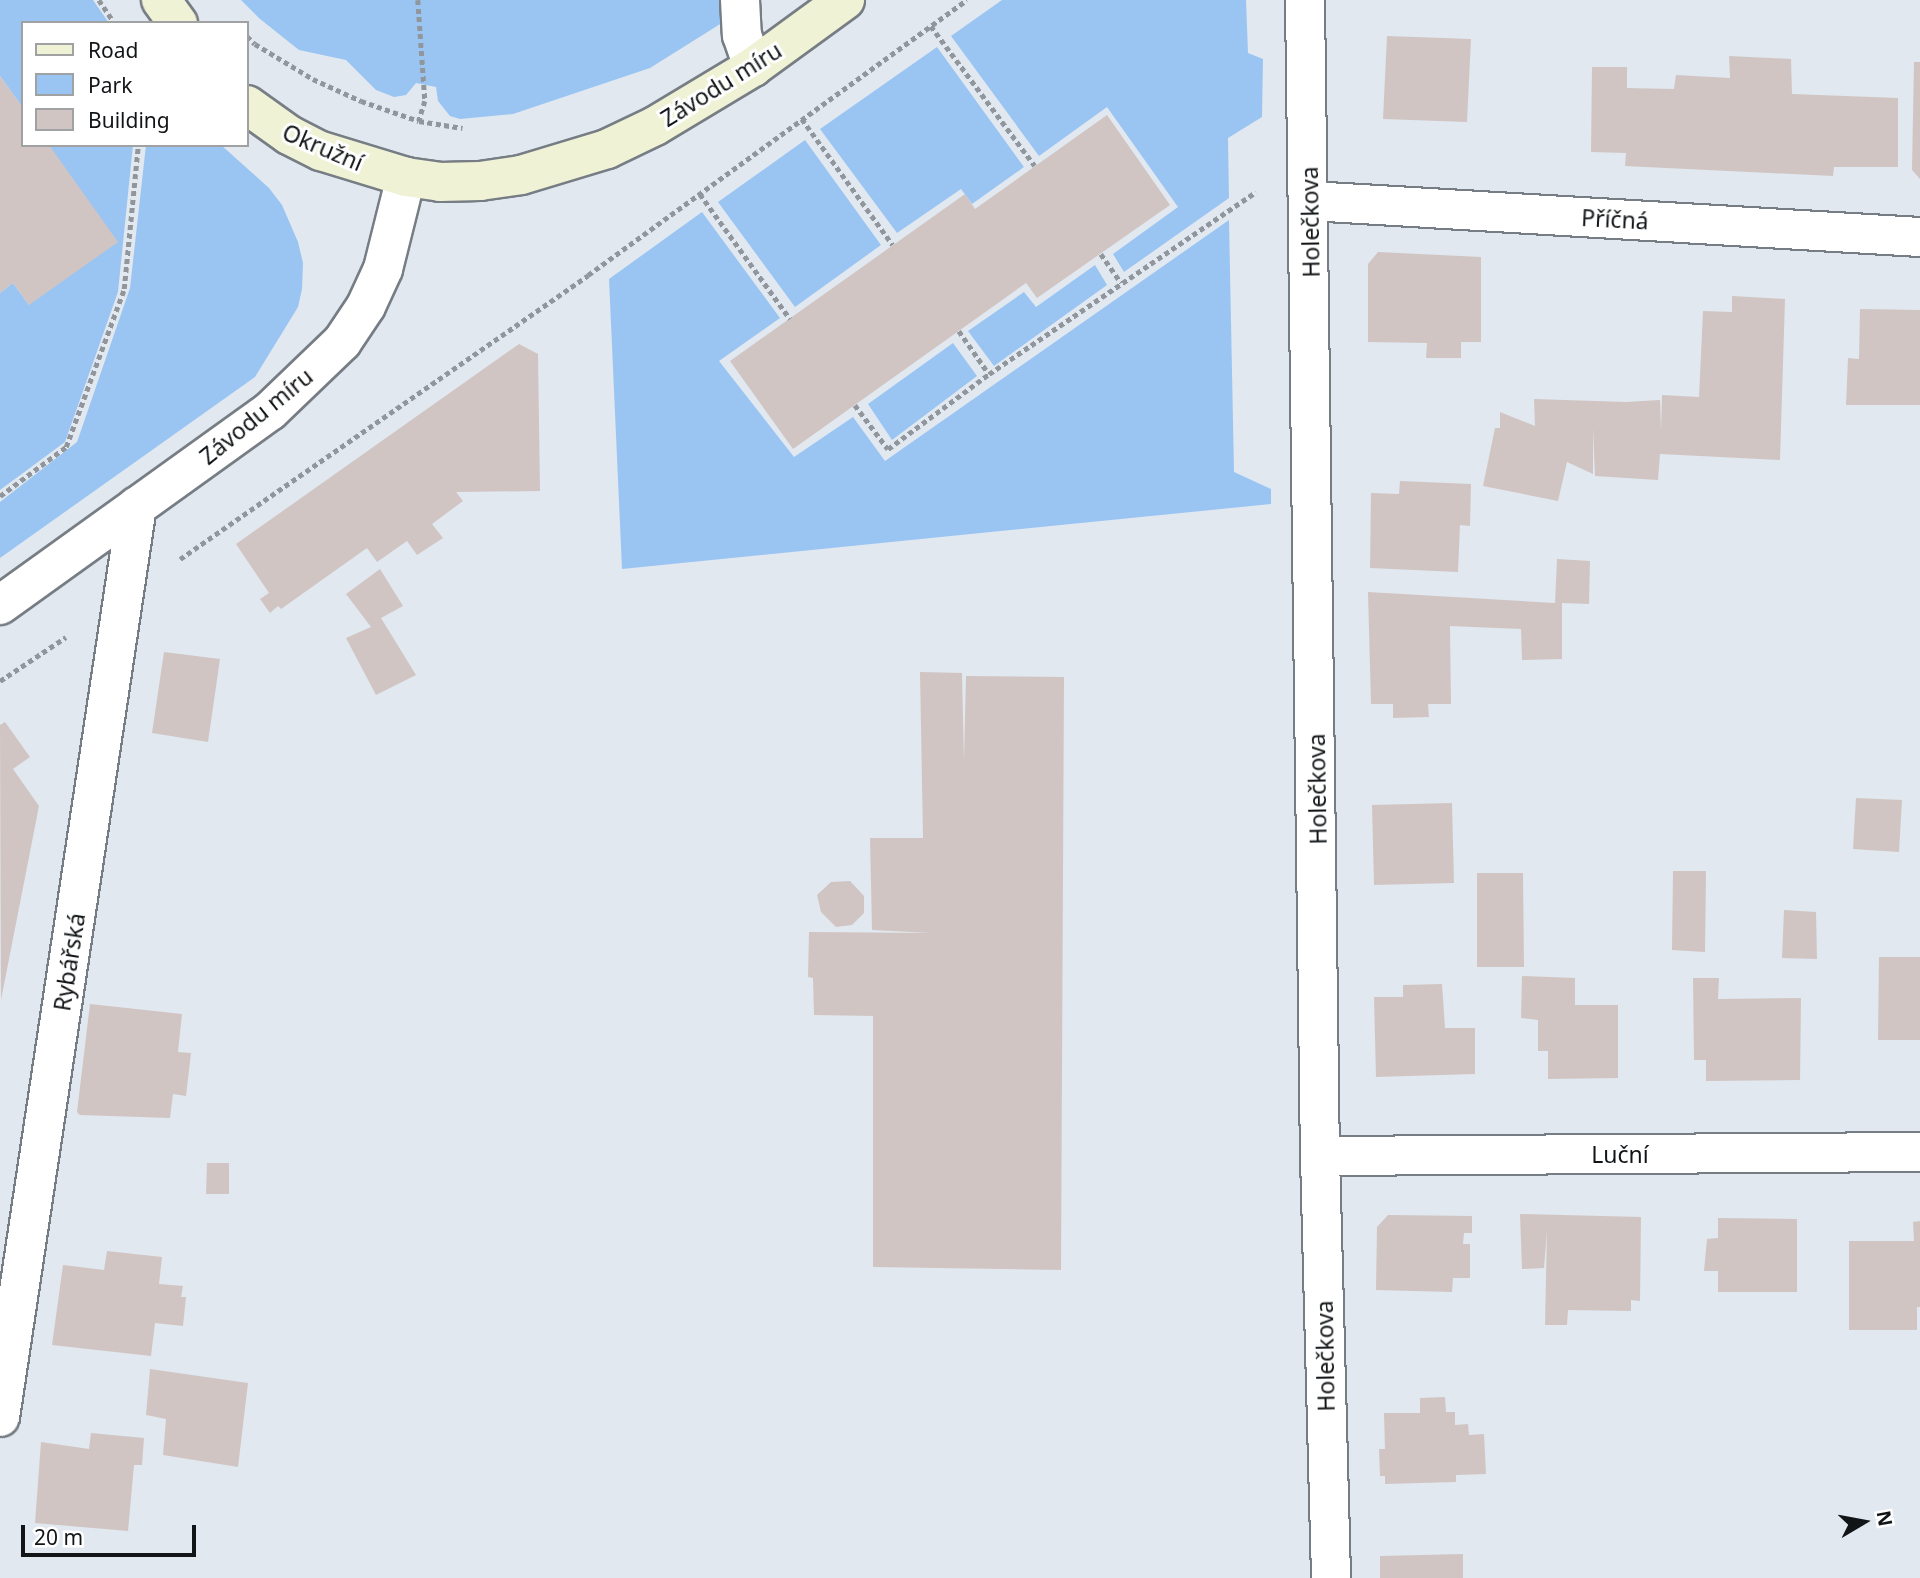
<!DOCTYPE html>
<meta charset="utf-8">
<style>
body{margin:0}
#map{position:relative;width:1920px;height:1578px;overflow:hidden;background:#e1e8ef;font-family:"Noto Sans",sans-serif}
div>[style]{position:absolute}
.green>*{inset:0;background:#9ac5f3}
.building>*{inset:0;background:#d0c5c3}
.path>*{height:4.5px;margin-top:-2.25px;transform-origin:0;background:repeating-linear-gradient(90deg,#90969b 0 5px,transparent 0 8.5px)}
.roads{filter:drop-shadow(2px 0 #777d84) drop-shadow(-2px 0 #777d84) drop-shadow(0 2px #777d84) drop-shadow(0 -2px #777d84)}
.street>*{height:38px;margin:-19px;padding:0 19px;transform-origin:19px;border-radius:19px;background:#fff}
.secondary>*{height:38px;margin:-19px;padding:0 19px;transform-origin:19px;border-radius:19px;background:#eff2d5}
span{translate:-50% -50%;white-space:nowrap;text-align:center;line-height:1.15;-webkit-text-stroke:6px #fff;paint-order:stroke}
.street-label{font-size:23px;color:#121517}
.legend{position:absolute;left:21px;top:21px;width:228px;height:126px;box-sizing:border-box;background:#fff;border:2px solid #a0a1a2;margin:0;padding:9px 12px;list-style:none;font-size:21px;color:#121517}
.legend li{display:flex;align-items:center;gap:14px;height:35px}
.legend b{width:35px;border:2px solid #a0a1a2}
.north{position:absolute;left:1829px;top:1487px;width:70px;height:70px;-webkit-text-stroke:5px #fff;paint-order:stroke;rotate:80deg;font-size:19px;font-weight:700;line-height:28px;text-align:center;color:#121517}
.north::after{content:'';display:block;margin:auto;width:24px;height:32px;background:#121517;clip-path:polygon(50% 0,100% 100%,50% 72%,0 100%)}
.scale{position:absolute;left:21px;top:1525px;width:175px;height:32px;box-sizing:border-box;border:4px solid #121517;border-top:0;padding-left:9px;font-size:21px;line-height:24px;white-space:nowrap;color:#121517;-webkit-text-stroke:5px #fff;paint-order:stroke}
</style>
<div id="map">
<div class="green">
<div style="clip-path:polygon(0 0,93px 0,109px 23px,23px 23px,23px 108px,0 76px)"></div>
<div style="clip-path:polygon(241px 0,726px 0,725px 21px,650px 68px,513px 114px,460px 119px,450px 116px,438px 101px,436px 87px,416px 83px,406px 95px,394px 97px,376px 90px,346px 60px,299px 50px,260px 19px)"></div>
<div style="clip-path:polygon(1002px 0,1246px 0,1248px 53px,1263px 59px,1262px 117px,1228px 138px,1229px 198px,1124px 272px,1113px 254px,1178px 207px,1107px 107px,1039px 156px,951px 36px)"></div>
<div style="clip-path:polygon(937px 47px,1024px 167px,972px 204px,961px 189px,897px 233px,820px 129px)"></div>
<div style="clip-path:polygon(805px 140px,881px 245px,795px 307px,718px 202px)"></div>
<div style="clip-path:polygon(49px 145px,133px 145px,118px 292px,65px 442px,0 490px,0 293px,13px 283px,29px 305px)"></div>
<div style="clip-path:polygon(146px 145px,221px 145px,269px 188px,282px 205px,298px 242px,303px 263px,302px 289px,298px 307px,255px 377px,0 558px,0 502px,77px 442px,130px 288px)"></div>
<div style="clip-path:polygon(702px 212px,780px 318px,719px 361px,794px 457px,853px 417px,885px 461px,1229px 220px,1234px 472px,1271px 489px,1271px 504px,622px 569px,609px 279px)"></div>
<div style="clip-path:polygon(1095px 265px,1107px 285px,994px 366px,968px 331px,1024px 292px,1036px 307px)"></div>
<div style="clip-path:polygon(953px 343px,977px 376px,892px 440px,868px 404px)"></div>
</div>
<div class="building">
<div style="clip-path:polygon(1387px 36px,1471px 39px,1467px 122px,1383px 119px)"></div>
<div style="clip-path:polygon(1729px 56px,1791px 59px,1792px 94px,1898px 98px,1898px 167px,1834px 167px,1833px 176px,1625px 166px,1626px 153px,1591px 152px,1592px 67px,1627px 67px,1627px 88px,1674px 89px,1676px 75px,1730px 78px)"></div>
<div style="clip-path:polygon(1914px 62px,1920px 62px,1920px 179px,1912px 170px)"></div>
<div style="clip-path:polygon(0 76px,23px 108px,23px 145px,49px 145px,118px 242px,29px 305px,13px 283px,0 293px)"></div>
<div style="clip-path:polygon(1107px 115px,1170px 205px,1037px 298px,1026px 283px,793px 449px,730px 361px,965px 194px,975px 209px)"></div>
<div style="clip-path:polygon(1378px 252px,1481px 257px,1481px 342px,1461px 342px,1461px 358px,1426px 358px,1427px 343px,1368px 342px,1368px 264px)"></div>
<div style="clip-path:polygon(1732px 296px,1785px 299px,1780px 460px,1660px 454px,1658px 480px,1595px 476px,1593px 428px,1593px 474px,1567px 462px,1558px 501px,1483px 486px,1495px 428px,1500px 428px,1500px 412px,1535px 426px,1534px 399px,1626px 402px,1660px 400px,1661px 431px,1662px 395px,1699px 397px,1703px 311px,1732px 312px)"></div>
<div style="clip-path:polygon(1860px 309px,1920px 310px,1920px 405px,1846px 405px,1848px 358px,1859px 359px)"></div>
<div style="clip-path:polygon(519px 344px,538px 354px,540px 491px,456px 492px,463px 501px,432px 524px,443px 538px,417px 555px,407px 541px,377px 562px,367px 548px,281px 609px,278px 606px,270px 613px,260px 599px,269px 593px,236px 544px)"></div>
<div style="clip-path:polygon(1400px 481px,1471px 484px,1470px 526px,1460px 525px,1458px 572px,1370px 568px,1371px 493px,1399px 494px)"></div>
<div style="clip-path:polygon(1557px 559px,1590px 561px,1589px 604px,1562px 603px,1562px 659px,1522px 660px,1521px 629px,1450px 626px,1451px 704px,1428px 704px,1429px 717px,1393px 718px,1393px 704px,1371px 704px,1368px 592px,1555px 603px)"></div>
<div style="clip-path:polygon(380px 569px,403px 606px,381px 618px,416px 675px,376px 695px,346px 638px,371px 627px,346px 594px)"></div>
<div style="clip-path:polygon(164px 652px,220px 659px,208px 742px,152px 733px)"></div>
<div style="clip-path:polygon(920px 672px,962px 673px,964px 760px,966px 676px,1064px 677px,1061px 1270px,873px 1267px,873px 1016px,814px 1015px,813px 978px,808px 977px,809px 932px,931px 933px,872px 930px,870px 838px,923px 838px)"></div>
<div style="clip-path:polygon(5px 722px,30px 757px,13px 769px,39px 806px,1px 1000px,0 725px)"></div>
<div style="clip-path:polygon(1856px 798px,1902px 800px,1899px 852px,1853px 849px)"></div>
<div style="clip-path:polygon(1452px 803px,1454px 883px,1374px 885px,1372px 805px)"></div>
<div style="clip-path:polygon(1673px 871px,1706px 871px,1705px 952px,1672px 950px)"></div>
<div style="clip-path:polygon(1477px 873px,1523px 873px,1524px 967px,1477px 967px)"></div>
<div style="clip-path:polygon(850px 881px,864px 896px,864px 913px,852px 925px,836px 927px,821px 912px,817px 895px,831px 882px)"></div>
<div style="clip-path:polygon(1784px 910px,1816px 912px,1817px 959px,1782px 958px)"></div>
<div style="clip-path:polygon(1879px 957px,1920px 957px,1920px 1040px,1878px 1040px)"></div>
<div style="clip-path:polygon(1522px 976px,1575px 978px,1575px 1005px,1618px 1005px,1618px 1078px,1548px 1079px,1548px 1051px,1538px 1051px,1538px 1020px,1521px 1018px)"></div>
<div style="clip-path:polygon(1693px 978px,1719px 978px,1718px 999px,1801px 998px,1800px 1080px,1706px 1081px,1706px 1060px,1694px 1060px)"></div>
<div style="clip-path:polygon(1442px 984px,1445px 1028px,1475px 1028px,1475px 1074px,1376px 1077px,1374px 997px,1403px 997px,1403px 985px)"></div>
<div style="clip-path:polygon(90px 1004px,182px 1014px,178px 1052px,191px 1053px,186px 1096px,173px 1094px,170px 1118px,80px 1115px,77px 1112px)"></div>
<div style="clip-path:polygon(207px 1163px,229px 1163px,229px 1194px,206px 1194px)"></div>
<div style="clip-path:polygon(1520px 1214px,1641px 1217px,1640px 1301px,1631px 1300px,1631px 1311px,1568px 1310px,1567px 1325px,1545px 1325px,1547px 1231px,1544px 1268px,1522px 1269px)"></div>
<div style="clip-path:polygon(1388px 1215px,1472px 1216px,1472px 1233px,1464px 1233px,1463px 1244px,1470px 1244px,1470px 1278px,1453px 1278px,1452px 1292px,1376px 1290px,1377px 1227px)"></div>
<div style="clip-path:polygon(1718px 1218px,1797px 1219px,1797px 1292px,1718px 1292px,1718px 1271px,1704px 1271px,1707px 1239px,1718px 1238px)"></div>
<div style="clip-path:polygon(1920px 1221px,1920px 1307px,1917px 1307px,1917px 1330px,1849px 1330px,1849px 1241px,1914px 1241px,1913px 1222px)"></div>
<div style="clip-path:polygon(107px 1251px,162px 1257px,159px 1284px,183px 1286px,181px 1297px,186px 1297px,183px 1326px,155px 1323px,151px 1356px,52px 1345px,63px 1265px,104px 1270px)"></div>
<div style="clip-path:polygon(150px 1369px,248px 1383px,238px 1467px,163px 1455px,166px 1419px,146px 1415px)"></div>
<div style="clip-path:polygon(1445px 1397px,1446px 1412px,1455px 1412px,1455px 1425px,1468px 1424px,1469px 1435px,1484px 1434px,1486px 1474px,1456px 1475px,1456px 1482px,1385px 1484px,1385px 1476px,1380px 1476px,1379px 1449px,1385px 1449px,1384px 1413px,1420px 1413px,1420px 1398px)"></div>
<div style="clip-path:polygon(91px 1433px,144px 1438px,142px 1465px,134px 1465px,128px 1531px,35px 1523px,41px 1442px,89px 1449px)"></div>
<div style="clip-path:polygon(1463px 1554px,1463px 1578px,1380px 1578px,1380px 1556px)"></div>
</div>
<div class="path">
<div style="left:99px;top:0;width:23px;rotate:56deg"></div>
<div style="left:418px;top:0;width:101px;rotate:86deg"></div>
<div style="left:425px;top:101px;width:21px;rotate:107deg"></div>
<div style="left:931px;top:26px;width:174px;rotate:53.4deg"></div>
<div style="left:247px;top:36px;width:11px;rotate:45deg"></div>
<div style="left:255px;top:44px;width:68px;rotate:31.1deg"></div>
<div style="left:313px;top:79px;width:53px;rotate:24.6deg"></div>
<div style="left:361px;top:101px;width:61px;rotate:19deg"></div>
<div style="left:419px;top:121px;width:44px;rotate:9.2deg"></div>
<div style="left:802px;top:119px;width:155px;rotate:54.2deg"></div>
<div style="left:700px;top:194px;width:154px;rotate:54.2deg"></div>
<div style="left:1101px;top:254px;width:35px;rotate:55deg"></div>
<div style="left:959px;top:331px;width:52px;rotate:55.1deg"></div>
<div style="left:855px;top:405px;width:55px;rotate:53.1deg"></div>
<div style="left:888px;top:449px;width:126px;rotate:-36.6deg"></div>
<div style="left:989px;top:374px;width:323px;rotate:-34.3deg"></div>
<div style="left:0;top:496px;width:82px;rotate:-36.6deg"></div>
<div style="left:66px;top:447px;width:168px;rotate:-69.8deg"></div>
<div style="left:124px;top:289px;width:145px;rotate:-84.4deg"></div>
<div style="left:180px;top:559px;width:497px;rotate:-34.8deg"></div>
<div style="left:588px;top:275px;width:468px;rotate:-36deg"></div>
<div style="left:0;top:681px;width:79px;rotate:-33.7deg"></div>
</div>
<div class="roads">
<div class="street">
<div style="left:740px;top:0;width:35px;rotate:87deg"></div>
<div style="left:742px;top:35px;width:34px;rotate:71deg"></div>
<div style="left:1305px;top:0;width:1156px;rotate:89.26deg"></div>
<div style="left:1320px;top:1156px;width:422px;rotate:88.5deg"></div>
<div style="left:1310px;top:201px;width:611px;rotate:3.38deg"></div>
<div style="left:0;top:605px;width:332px;rotate:-35.7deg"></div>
<div style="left:270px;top:411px;width:100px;rotate:-43.8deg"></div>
<div style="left:342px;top:342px;width:43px;rotate:-56.3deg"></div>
<div style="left:366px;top:306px;width:41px;rotate:-65.3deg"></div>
<div style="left:383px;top:269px;width:95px;rotate:-76deg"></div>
<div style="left:1320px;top:1156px;width:600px;rotate:-0.38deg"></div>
<div style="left:0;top:1417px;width:921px;rotate:-81.45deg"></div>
</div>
<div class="secondary">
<div style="left:161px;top:0;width:29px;rotate:54deg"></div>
<div style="left:247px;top:105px;width:52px;rotate:35.5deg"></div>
<div style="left:289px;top:135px;width:36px;rotate:27deg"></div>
<div style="left:321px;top:151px;width:89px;rotate:17deg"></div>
<div style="left:406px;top:177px;width:34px;rotate:8deg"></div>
<div style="left:440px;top:182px;width:40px;rotate:-1.4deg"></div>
<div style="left:480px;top:181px;width:41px;rotate:-8.3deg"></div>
<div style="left:521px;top:175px;width:90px;rotate:-16.8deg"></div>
<div style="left:607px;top:149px;width:53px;rotate:-25.6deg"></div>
<div style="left:655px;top:126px;width:114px;rotate:-31deg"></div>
<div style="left:753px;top:67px;width:114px;rotate:-36.1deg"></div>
</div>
</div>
<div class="street-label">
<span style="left:721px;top:84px;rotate:-32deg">Závodu míru</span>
<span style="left:323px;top:147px;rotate:23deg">Okružní</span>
<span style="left:1615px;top:219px;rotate:3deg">Příčná</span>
<span style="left:1310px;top:222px;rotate:-91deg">Holečkova</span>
<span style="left:256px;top:416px;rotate:-39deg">Závodu míru</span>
<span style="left:1317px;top:789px;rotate:-91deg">Holečkova</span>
<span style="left:69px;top:962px;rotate:-81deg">Rybářská</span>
<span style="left:1620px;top:1154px">Luční</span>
<span style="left:1325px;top:1356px;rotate:-91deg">Holečkova</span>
</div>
<ul class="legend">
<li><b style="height:9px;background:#eff2d5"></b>Road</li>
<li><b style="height:19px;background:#9ac5f3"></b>Park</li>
<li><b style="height:19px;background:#d0c5c3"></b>Building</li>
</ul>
<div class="north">N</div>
<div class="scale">20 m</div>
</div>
